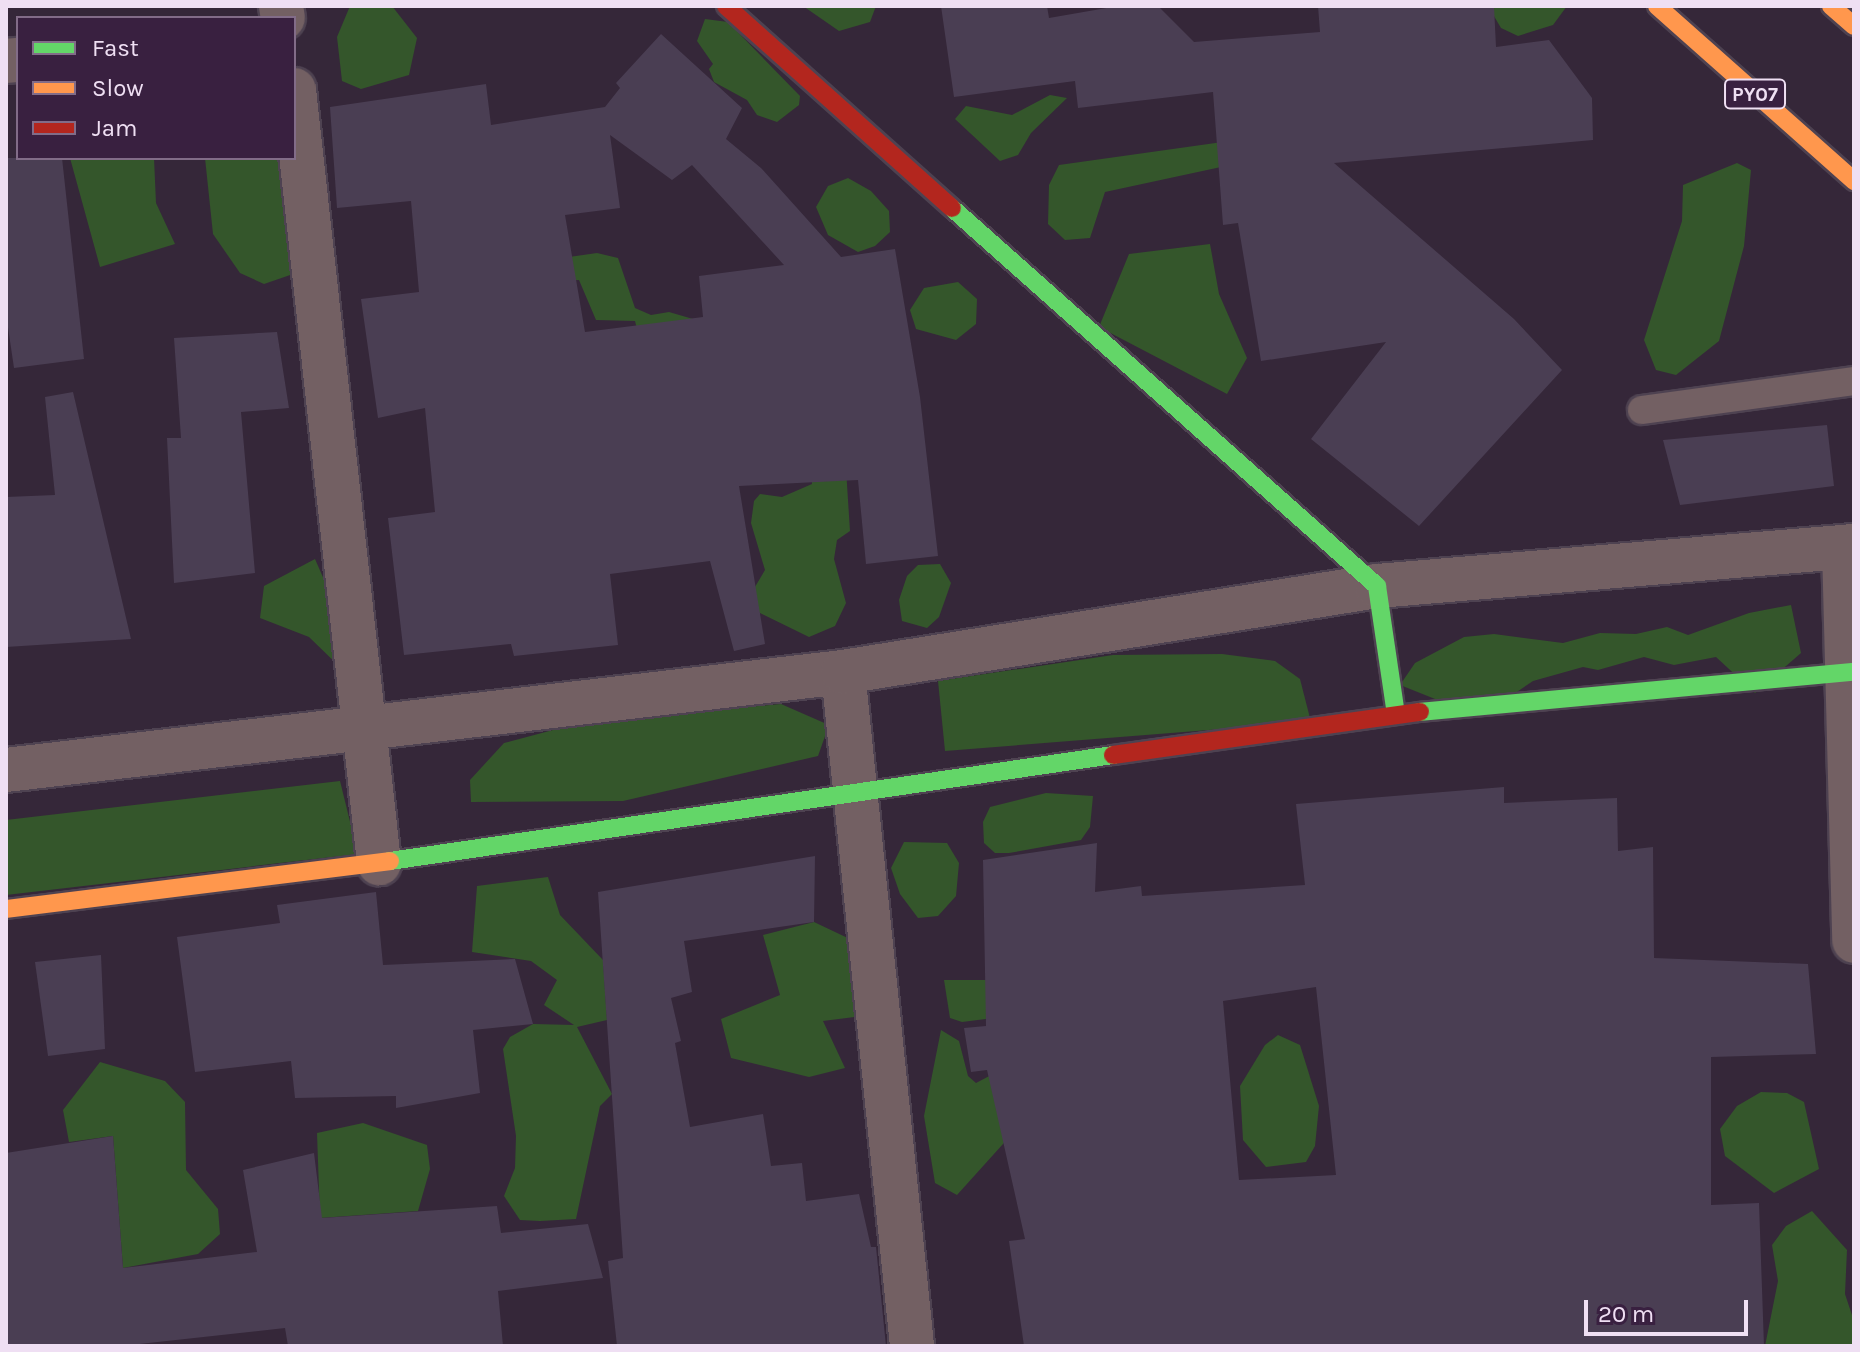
<!DOCTYPE html>
<style>
body{margin:0}
#map{position:relative;width:1860px;height:1352px;overflow:hidden;background:#352739;font-family:Karla,sans-serif}
div>[style]{position:absolute}
.green>*{inset:0;background:#34562b}
.building>*{inset:0;background:#4a3e53}
.roads{filter:drop-shadow(2px 0 #4e4251) drop-shadow(-2px 0 #4e4251) drop-shadow(0 2px #4e4251) drop-shadow(0 -2px #4e4251)}
.lane>*{height:28px;margin:-14px;padding:0 14px;transform-origin:14px;border-radius:14px;background:#736063}
.street>*{height:44px;margin:-22px;padding:0 22px;transform-origin:22px;border-radius:22px;background:#736063}
.fast>*{height:18px;margin:-9px;padding:0 9px;transform-origin:9px;border-radius:9px;background:#63d668}
.slow>*{height:18px;margin:-9px;padding:0 9px;transform-origin:9px;border-radius:9px;background:#ff974d}
.jam>*{height:18px;margin:-9px;padding:0 9px;transform-origin:9px;border-radius:9px;background:#b3261e}
span{translate:-50% -50%;white-space:nowrap;text-align:center;line-height:1.15;-webkit-text-stroke:8px #392040;paint-order:stroke}
.shield-label span{padding:2px 6px;background:#392040;border:2px solid;border-radius:6px;-webkit-text-stroke-width:0}
.shield-label{font-size:20px;color:#efdff3;font-weight:700}
.frame{position:absolute;inset:0;border:8px solid #efdff3;pointer-events:none}
.legend{position:absolute;left:16px;top:16px;width:280px;height:144px;box-sizing:border-box;background:#392040;border:2px solid #826c88;margin:0;padding:10px 14px;list-style:none;font-size:24px;color:#efdff3}
.legend li{display:flex;align-items:center;gap:16px;height:40px}
.legend b{width:40px;border:2px solid #826c88}
.scale{position:absolute;left:1584px;top:1300px;width:164px;height:36px;box-sizing:border-box;border:4px solid #efdff3;border-top:0;padding-left:10px;font-size:24px;line-height:28px;white-space:nowrap;color:#efdff3;-webkit-text-stroke:6px #392040;paint-order:stroke}
</style>
<div id="map">
<div class="green">
<div style="clip-path:polygon(350px 6px,392px 6px,417px 38px,409px 75px,361px 89px,342px 81px,337px 37px)"></div>
<div style="clip-path:polygon(803px 6px,876px 6px,870px 22px,839px 31px)"></div>
<div style="clip-path:polygon(1488px 6px,1567px 6px,1553px 25px,1518px 36px,1501px 28px)"></div>
<div style="clip-path:polygon(705px 19px,728px 22px,800px 96px,799px 105px,777px 122px,757px 115px,747px 100px,714px 82px,709px 69px,713px 64px,697px 41px)"></div>
<div style="clip-path:polygon(1050px 95px,1067px 98px,1031px 133px,1018px 155px,1000px 161px,955px 119px,966px 106px,1012px 115px)"></div>
<div style="clip-path:polygon(1251px 138px,1221px 167px,1105px 192px,1090px 238px,1065px 240px,1048px 224px,1049px 185px,1059px 165px)"></div>
<div style="clip-path:polygon(70px 158px,154px 158px,156px 203px,175px 244px,100px 267px)"></div>
<div style="clip-path:polygon(205px 158px,294px 158px,296px 273px,264px 284px,240px 273px,213px 234px)"></div>
<div style="clip-path:polygon(1737px 163px,1751px 170px,1744px 246px,1719px 341px,1676px 375px,1656px 370px,1644px 340px,1682px 221px,1683px 185px)"></div>
<div style="clip-path:polygon(848px 178px,871px 191px,889px 211px,890px 232px,875px 246px,858px 252px,828px 235px,816px 207px,828px 186px)"></div>
<div style="clip-path:polygon(1210px 244px,1219px 294px,1247px 358px,1227px 394px,1099px 327px,1129px 254px)"></div>
<div style="clip-path:polygon(597px 253px,618px 258px,635px 308px,651px 315px,669px 312px,693px 319px,637px 329px,635px 321px,596px 320px,579px 280px,555px 281px,569px 257px)"></div>
<div style="clip-path:polygon(958px 282px,977px 299px,976px 324px,956px 340px,916px 329px,910px 310px,924px 288px)"></div>
<div style="clip-path:polygon(845px 453px,850px 531px,837px 540px,834px 559px,846px 603px,835px 626px,809px 637px,752px 609px,749px 597px,765px 570px,751px 523px,754px 501px,760px 494px,782px 497px,812px 484px,811px 456px)"></div>
<div style="clip-path:polygon(315px 559px,364px 671px,344px 671px,309px 637px,260px 618px,264px 586px)"></div>
<div style="clip-path:polygon(940px 564px,951px 583px,939px 617px,927px 628px,902px 621px,899px 600px,907px 576px,918px 565px)"></div>
<div style="clip-path:polygon(1791px 605px,1801px 653px,1755px 693px,1716px 657px,1674px 665px,1644px 657px,1598px 670px,1583px 667px,1533px 681px,1480px 717px,1400px 685px,1415px 663px,1464px 637px,1494px 634px,1563px 643px,1600px 633px,1636px 634px,1667px 627px,1688px 635px,1749px 613px)"></div>
<div style="clip-path:polygon(1222px 654px,1275px 661px,1300px 679px,1311px 722px,945px 751px,938px 681px,1113px 655px)"></div>
<div style="clip-path:polygon(781px 704px,829px 725px,818px 756px,623px 801px,471px 802px,470px 780px,504px 743px,583px 722px)"></div>
<div style="clip-path:polygon(340px 781px,358px 854px,6px 895px,6px 820px)"></div>
<div style="clip-path:polygon(1046px 793px,1093px 796px,1090px 827px,1081px 840px,1009px 853px,995px 853px,984px 843px,983px 822px,990px 807px)"></div>
<div style="clip-path:polygon(904px 842px,947px 843px,959px 863px,956px 896px,938px 916px,918px 918px,900px 894px,891px 868px)"></div>
<div style="clip-path:polygon(548px 877px,560px 915px,603px 960px,607px 1020px,577px 1027px,612px 1094px,600px 1106px,576px 1219px,540px 1221px,520px 1220px,504px 1196px,515px 1168px,516px 1136px,503px 1049px,510px 1037px,533px 1024px,574px 1025px,544px 1005px,557px 980px,531px 961px,472px 952px,477px 886px)"></div>
<div style="clip-path:polygon(814px 922px,873px 950px,870px 1015px,823px 1021px,845px 1068px,809px 1077px,731px 1058px,721px 1019px,780px 995px,763px 935px)"></div>
<div style="clip-path:polygon(944px 980px,992px 980px,1033px 1013px,962px 1022px,950px 1018px)"></div>
<div style="clip-path:polygon(941px 1030px,959px 1041px,968px 1076px,976px 1083px,995px 1073px,1012px 1134px,957px 1195px,935px 1183px,924px 1116px)"></div>
<div style="clip-path:polygon(1278px 1035px,1300px 1045px,1319px 1106px,1315px 1146px,1306px 1162px,1266px 1167px,1243px 1140px,1240px 1086px,1265px 1045px)"></div>
<div style="clip-path:polygon(100px 1062px,165px 1081px,185px 1102px,186px 1170px,218px 1209px,220px 1234px,198px 1254px,123px 1268px,113px 1136px,69px 1142px,63px 1110px)"></div>
<div style="clip-path:polygon(1761px 1092px,1787px 1093px,1804px 1102px,1819px 1169px,1774px 1193px,1725px 1156px,1720px 1129px,1737px 1106px)"></div>
<div style="clip-path:polygon(363px 1123px,427px 1145px,430px 1169px,418px 1211px,320px 1218px,317px 1133px)"></div>
<div style="clip-path:polygon(1812px 1211px,1847px 1250px,1845px 1294px,1854px 1321px,1854px 1346px,1765px 1346px,1778px 1281px,1772px 1245px,1786px 1226px)"></div>
</div>
<div class="building">
<div style="clip-path:polygon(941px 6px,1047px 6px,1049px 18px,1118px 6px,1158px 6px,1194px 42px,1320px 32px,1318px 6px,1494px 6px,1496px 47px,1549px 40px,1592px 98px,1593px 140px,1334px 163px,1514px 319px,1562px 370px,1419px 526px,1311px 439px,1386px 342px,1261px 361px,1238px 223px,1223px 225px,1213px 92px,1078px 108px,1075px 81px,954px 97px)"></div>
<div style="clip-path:polygon(evenodd,661px 34px,742px 108px,726px 139px,761px 168px,841px 257px,895px 249px,920px 397px,938px 556px,866px 564px,858px 480px,739px 486px,765px 644px,734px 651px,710px 561px,610px 574px,618px 645px,514px 656px,511px 644px,404px 655px,388px 518px,435px 512px,425px 408px,378px 418px,361px 299px,419px 292px,411px 201px,337px 208px,330px 107px,486px 84px,491px 125px,605px 107px,620px 88px,616px 83px,661px 34px,610px 135px,672px 180px,692px 165px,784px 265px,699px 276px,703px 317px,585px 332px,565px 215px,620px 208px,610px 135px)"></div>
<div style="clip-path:polygon(6px 158px,62px 158px,84px 359px,14px 368px,6px 314px)"></div>
<div style="clip-path:polygon(277px 332px,289px 408px,241px 412px,255px 573px,174px 583px,167px 438px,181px 438px,174px 338px)"></div>
<div style="clip-path:polygon(73px 392px,131px 639px,6px 647px,6px 497px,55px 495px,45px 397px)"></div>
<div style="clip-path:polygon(1827px 425px,1834px 486px,1680px 505px,1663px 440px)"></div>
<div style="clip-path:polygon(evenodd,1504px 787px,1504px 803px,1617px 798px,1618px 851px,1653px 847px,1654px 958px,1808px 964px,1816px 1054px,1711px 1057px,1711px 1205px,1759px 1203px,1764px 1346px,1024px 1346px,1009px 1241px,1025px 1239px,987px 1070px,971px 1072px,964px 1028px,986px 1026px,983px 860px,1097px 843px,1095px 892px,1141px 886px,1142px 896px,1305px 885px,1296px 804px,1504px 787px,1316px 987px,1336px 1175px,1239px 1180px,1223px 1001px,1316px 987px)"></div>
<div style="clip-path:polygon(815px 856px,814px 922px,684px 941px,692px 992px,671px 998px,681px 1041px,675px 1043px,690px 1127px,763px 1114px,771px 1166px,802px 1163px,806px 1201px,859px 1194px,871px 1247px,876px 1247px,886px 1346px,617px 1346px,608px 1261px,623px 1258px,598px 892px)"></div>
<div style="clip-path:polygon(376px 892px,383px 965px,515px 959px,533px 1024px,473px 1030px,480px 1093px,396px 1108px,396px 1096px,295px 1098px,291px 1061px,195px 1072px,177px 937px,280px 923px,277px 905px)"></div>
<div style="clip-path:polygon(101px 955px,105px 1049px,48px 1056px,35px 962px)"></div>
<div style="clip-path:polygon(113px 1136px,123px 1268px,257px 1252px,243px 1170px,314px 1153px,322px 1218px,497px 1206px,501px 1233px,588px 1224px,603px 1278px,498px 1291px,503px 1346px,288px 1346px,285px 1328px,121px 1346px,6px 1346px,6px 1153px)"></div>
</div>
<div class="roads">
<div class="lane">
<div style="left:1642px;top:410px;width:214px;rotate:-7.8deg"></div>
</div>
<div class="street">
<div style="left:281px;top:6px;width:12px;rotate:81deg"></div>
<div style="left:6px;top:61px;width:12px;rotate:-5deg"></div>
<div style="left:294px;top:90px;width:778px;rotate:83.72deg"></div>
<div style="left:1844px;top:547px;width:394px;rotate:88.5deg"></div>
<div style="left:843px;top:672px;width:678px;rotate:84.15deg"></div>
<div style="left:6px;top:770px;width:843px;rotate:-6.68deg"></div>
<div style="left:843px;top:672px;width:541px;rotate:-9.15deg"></div>
<div style="left:1377px;top:586px;width:479px;rotate:-4.8deg"></div>
</div>
<div class="fast">
<div style="left:952px;top:208px;width:569px;rotate:41.65deg"></div>
<div style="left:1377px;top:586px;width:129px;rotate:81.6deg"></div>
<div style="left:1420px;top:712px;width:436px;rotate:-5.3deg"></div>
<div style="left:390px;top:861px;width:731px;rotate:-8.34deg"></div>
</div>
<div class="slow">
<div style="left:1657px;top:6px;width:264px;rotate:41.6deg"></div>
<div style="left:1831px;top:6px;width:30px;rotate:41deg"></div>
<div style="left:6px;top:909px;width:387px;rotate:-7.1deg"></div>
</div>
<div class="jam">
<div style="left:726px;top:6px;width:303px;rotate:41.8deg"></div>
<div style="left:1113px;top:755px;width:310px;rotate:-8deg"></div>
</div>
</div>
<div class="shield-label">
<span style="left:1755px;top:94px">PY07</span>
</div>
<div class="frame"></div>
<ul class="legend">
<li><b style="height:10px;background:#63d668"></b>Fast</li>
<li><b style="height:10px;background:#ff974d"></b>Slow</li>
<li><b style="height:10px;background:#b3261e"></b>Jam</li>
</ul>
<div class="scale">20 m</div>
</div>
